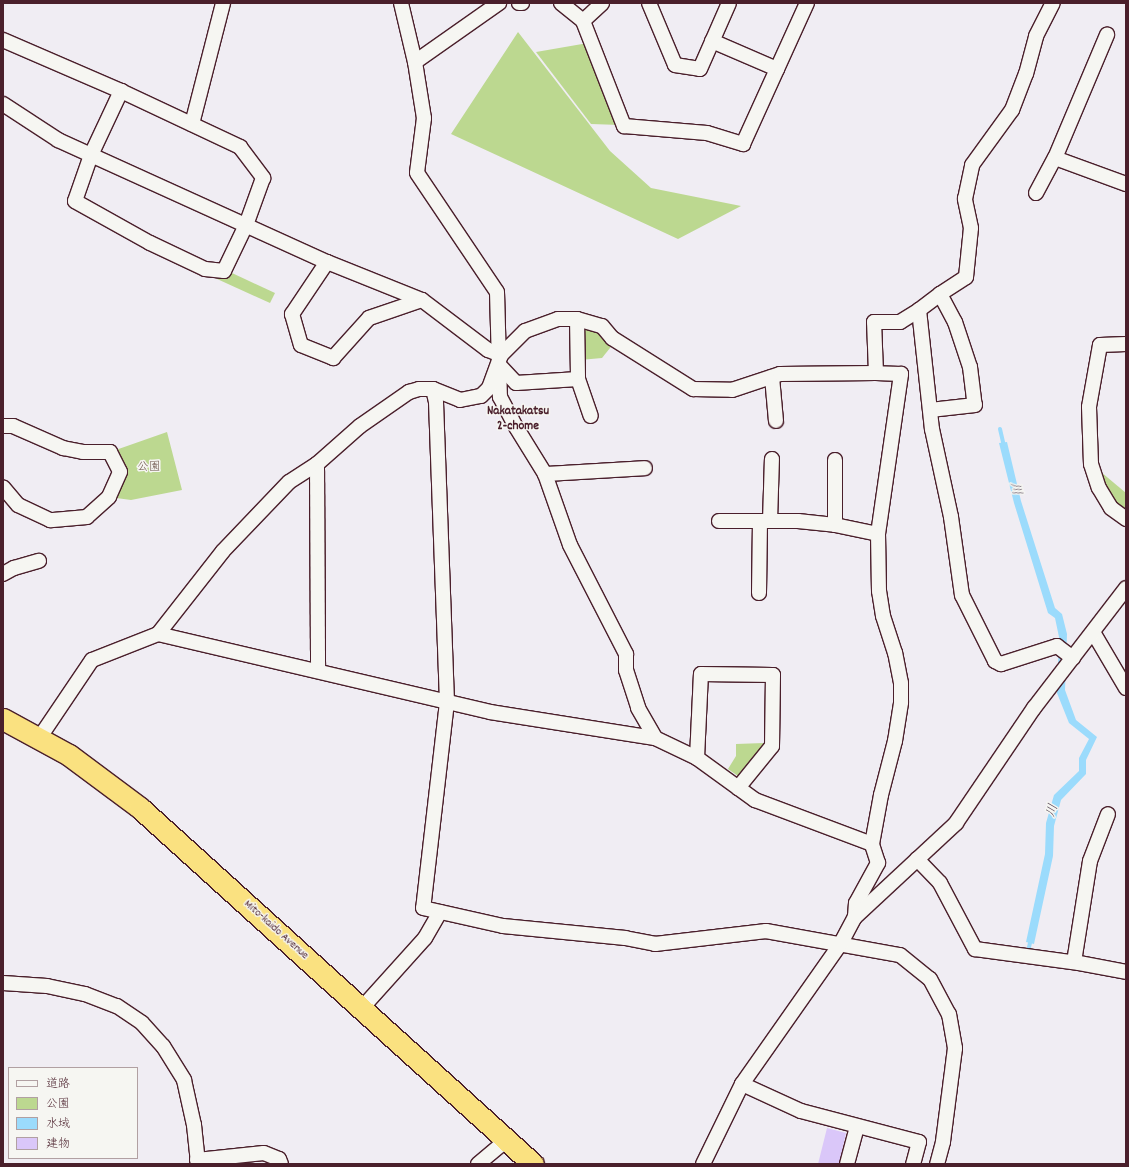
<!DOCTYPE html>
<meta charset="utf-8">
<style>
body{margin:0}
#map{position:relative;width:1129px;height:1167px;overflow:hidden;background:#f0edf3;font-family:Dekko,"Klee One",sans-serif}
div>[style]{position:absolute}
.green>*{inset:0;background:#bcd890}
.water>*{inset:0;background:#9bdbfc}
.stream>*{height:4px;margin:-2px;padding:0 2px;transform-origin:2px;border-radius:2px;background:#9bdbfc}
.building>*{inset:0;background:#dac7f9}
.roads{filter:drop-shadow(1px 0 #4a1f2b) drop-shadow(-1px 0 #4a1f2b) drop-shadow(0 1px #4a1f2b) drop-shadow(0 -1px #4a1f2b)}
.minor>*{height:14px;margin:-7px;padding:0 7px;transform-origin:7px;border-radius:7px;background:#f6f6f2}
.highway>*{height:21px;margin:-10.5px;padding:0 10.5px;transform-origin:10.5px;border-radius:10.5px;background:#fae180}
span{translate:-50% -50%;white-space:nowrap;text-align:center;line-height:1.15;-webkit-text-stroke:3px #f6f6f2;paint-order:stroke}
.park-label{font-size:12px;color:#664d44}
.street-label{font-size:12px;color:#4a1f2b}
.neighbourhood-label{font-size:13px;color:#4a1f2b;font-weight:700}
.water-label{font-size:13px;color:#5e4e5f;font-style:italic}
.frame{position:absolute;inset:0;border:4px solid #4a1f2b;pointer-events:none}
.legend{position:absolute;left:8px;top:1067px;width:130px;height:92px;box-sizing:border-box;background:#f6f6f2;border:1px solid #b1a0a2;margin:0;padding:5px 7px;list-style:none;font-size:12px;color:#4a1f2b}
.legend li{display:flex;align-items:center;gap:8px;height:20px}
.legend b{width:20px;border:1px solid #b1a0a2}
</style>
<div id="map">
<div class="green">
<div style="clip-path:polygon(518px 32px,610px 151px,651px 188px,741px 206px,678px 239px,451px 134px)"></div>
<div style="clip-path:polygon(588px 43px,620px 125px,591px 124px,536px 52px)"></div>
<div style="clip-path:polygon(204px 273px,232px 273px,275px 293px,270px 303px)"></div>
<div style="clip-path:polygon(580px 323px,600px 330px,614px 343px,602px 358px,580px 360px)"></div>
<div style="clip-path:polygon(167px 432px,182px 490px,131px 500px,109px 497px,121px 472px,110px 452px)"></div>
<div style="clip-path:polygon(1095px 467px,1126px 493px,1126px 516px,1108px 511px)"></div>
<div style="clip-path:polygon(765px 743px,738px 776px,728px 769px,736px 756px,736px 744px)"></div>
</div>
<div class="water">
<div style="clip-path:polygon(1007px 442px,1021px 501px,1055px 608px,1062px 614px,1067px 634px,1065px 690px,1076px 720px,1097px 737px,1086px 760px,1086px 774px,1061px 800px,1054px 826px,1053px 856px,1034px 944px,1026px 942px,1045px 854px,1046px 823px,1054px 795px,1079px 771px,1079px 758px,1089px 739px,1069px 723px,1057px 693px,1059px 637px,1055px 618px,1048px 613px,1014px 503px,999px 443px)"></div>
</div>
<div class="stream">
<div style="left:1000px;top:429px;width:17px;rotate:77deg"></div>
<div style="left:1028px;top:952px;width:14px;rotate:-78deg"></div>
</div>
<div class="building">
<div style="clip-path:polygon(827px 1128px,846px 1133px,839px 1164px,818px 1164px)"></div>
</div>
<div class="roads">
<div class="minor">
<div style="left:401px;top:3px;width:61px;rotate:76.7deg"></div>
<div style="left:415px;top:62px;width:57px;rotate:80.9deg"></div>
<div style="left:424px;top:118px;width:55px;rotate:97.3deg"></div>
<div style="left:417px;top:173px;width:143px;rotate:56.1deg"></div>
<div style="left:497px;top:292px;width:105px;rotate:88.4deg"></div>
<div style="left:500px;top:397px;width:34px;rotate:62deg"></div>
<div style="left:516px;top:427px;width:55px;rotate:58.3deg"></div>
<div style="left:545px;top:474px;width:75px;rotate:70.6deg"></div>
<div style="left:570px;top:545px;width:123px;rotate:62.8deg"></div>
<div style="left:626px;top:654px;width:16px;rotate:90deg"></div>
<div style="left:626px;top:670px;width:40px;rotate:72deg"></div>
<div style="left:638px;top:708px;width:34px;rotate:60deg"></div>
<div style="left:519px;top:3px;width:3px"></div>
<div style="left:561px;top:3px;width:28px;rotate:39deg"></div>
<div style="left:583px;top:21px;width:113px;rotate:68.7deg"></div>
<div style="left:624px;top:126px;width:83px;rotate:4.8deg"></div>
<div style="left:707px;top:133px;width:38px;rotate:17deg"></div>
<div style="left:743px;top:144px;width:155px;rotate:-65.6deg"></div>
<div style="left:649px;top:3px;width:67px;rotate:67.2deg"></div>
<div style="left:675px;top:65px;width:25px;rotate:9deg"></div>
<div style="left:700px;top:69px;width:72px;rotate:-66.3deg"></div>
<div style="left:583px;top:21px;width:26px;rotate:-43deg"></div>
<div style="left:3px;top:40px;width:129px;rotate:23.4deg"></div>
<div style="left:121px;top:91px;width:132px;rotate:25.2deg"></div>
<div style="left:240px;top:147px;width:39px;rotate:53deg"></div>
<div style="left:263px;top:178px;width:50px;rotate:109.9deg"></div>
<div style="left:246px;top:225px;width:51px;rotate:115.6deg"></div>
<div style="left:224px;top:271px;width:19px;rotate:-174deg"></div>
<div style="left:205px;top:269px;width:61px;rotate:-154.7deg"></div>
<div style="left:150px;top:243px;width:86px;rotate:-150.8deg"></div>
<div style="left:75px;top:201px;width:49px;rotate:-70.8deg"></div>
<div style="left:91px;top:155px;width:71px;rotate:-64.9deg"></div>
<div style="left:712px;top:41px;width:71px;rotate:23.3deg"></div>
<div style="left:415px;top:62px;width:103px;rotate:-35.1deg"></div>
<div style="left:3px;top:104px;width:66px;rotate:33.2deg"></div>
<div style="left:58px;top:140px;width:295px;rotate:24.4deg"></div>
<div style="left:327px;top:262px;width:102px;rotate:21.8deg"></div>
<div style="left:422px;top:300px;width:83px;rotate:37.1deg"></div>
<div style="left:488px;top:350px;width:14px;rotate:21deg"></div>
<div style="left:192px;top:124px;width:125px;rotate:-75.6deg"></div>
<div style="left:1055px;top:158px;width:134px;rotate:-67.1deg"></div>
<div style="left:1036px;top:193px;width:40px;rotate:-62deg"></div>
<div style="left:1055px;top:158px;width:76px;rotate:20.1deg"></div>
<div style="left:327px;top:262px;width:63px;rotate:123.9deg"></div>
<div style="left:292px;top:314px;width:32px;rotate:74deg"></div>
<div style="left:301px;top:345px;width:35px;rotate:22deg"></div>
<div style="left:333px;top:358px;width:54px;rotate:-48deg"></div>
<div style="left:369px;top:318px;width:56px;rotate:-18.8deg"></div>
<div style="left:940px;top:294px;width:31px;rotate:-33deg"></div>
<div style="left:966px;top:277px;width:49px;rotate:-84.2deg"></div>
<div style="left:971px;top:228px;width:30px;rotate:-102deg"></div>
<div style="left:965px;top:199px;width:35px;rotate:-78deg"></div>
<div style="left:972px;top:165px;width:68px;rotate:-54deg"></div>
<div style="left:1012px;top:110px;width:39px;rotate:-69deg"></div>
<div style="left:1026px;top:74px;width:39px;rotate:-75deg"></div>
<div style="left:1036px;top:36px;width:37px;rotate:-63deg"></div>
<div style="left:919px;top:310px;width:26px;rotate:-37deg"></div>
<div style="left:940px;top:294px;width:32px;rotate:62deg"></div>
<div style="left:955px;top:322px;width:47px;rotate:71.6deg"></div>
<div style="left:970px;top:367px;width:38px;rotate:83deg"></div>
<div style="left:975px;top:405px;width:45px;rotate:173.7deg"></div>
<div style="left:577px;top:319px;width:60px;rotate:89deg"></div>
<div style="left:578px;top:379px;width:39px;rotate:71deg"></div>
<div style="left:1126px;top:344px;width:26px;rotate:178deg"></div>
<div style="left:1100px;top:345px;width:63px;rotate:100.1deg"></div>
<div style="left:1089px;top:407px;width:57px;rotate:88deg"></div>
<div style="left:1091px;top:464px;width:25px;rotate:72deg"></div>
<div style="left:1099px;top:488px;width:23px;rotate:59deg"></div>
<div style="left:1111px;top:508px;width:19px;rotate:36deg"></div>
<div style="left:501px;top:367px;width:22px;rotate:47deg"></div>
<div style="left:516px;top:383px;width:62px;rotate:-3.7deg"></div>
<div style="left:772px;top:377px;width:44px;rotate:84.8deg"></div>
<div style="left:433px;top:389px;width:13px;rotate:77deg"></div>
<div style="left:436px;top:402px;width:300px;rotate:87.9deg"></div>
<div style="left:447px;top:702px;width:207px;rotate:96.6deg"></div>
<div style="left:423px;top:908px;width:82px;rotate:12.7deg"></div>
<div style="left:503px;top:926px;width:123px;rotate:5.6deg"></div>
<div style="left:625px;top:938px;width:31px;rotate:11deg"></div>
<div style="left:655px;top:944px;width:112px;rotate:-6.7deg"></div>
<div style="left:766px;top:931px;width:136px;rotate:10.2deg"></div>
<div style="left:900px;top:955px;width:38px;rotate:39deg"></div>
<div style="left:930px;top:979px;width:40px;rotate:62deg"></div>
<div style="left:949px;top:1014px;width:35px;rotate:80deg"></div>
<div style="left:955px;top:1048px;width:95px;rotate:97.3deg"></div>
<div style="left:943px;top:1142px;width:23px;rotate:105deg"></div>
<div style="left:3px;top:426px;width:10px"></div>
<div style="left:13px;top:426px;width:55px;rotate:23.7deg"></div>
<div style="left:63px;top:448px;width:20px;rotate:11deg"></div>
<div style="left:83px;top:452px;width:27px"></div>
<div style="left:110px;top:452px;width:22px;rotate:63deg"></div>
<div style="left:120px;top:472px;width:27px;rotate:114deg"></div>
<div style="left:109px;top:497px;width:30px;rotate:138deg"></div>
<div style="left:87px;top:517px;width:37px;rotate:175deg"></div>
<div style="left:50px;top:520px;width:35px;rotate:-155deg"></div>
<div style="left:18px;top:505px;width:23px;rotate:-130deg"></div>
<div style="left:317px;top:464px;width:207px;rotate:89.7deg"></div>
<div style="left:545px;top:474px;width:100px;rotate:-3.4deg"></div>
<div style="left:719px;top:521px;width:79px"></div>
<div style="left:798px;top:521px;width:37px;rotate:6deg"></div>
<div style="left:835px;top:525px;width:44px;rotate:11.8deg"></div>
<div style="left:770px;top:521px;width:62px;rotate:-88.2deg"></div>
<div style="left:835px;top:525px;width:65px;rotate:-90deg"></div>
<div style="left:3px;top:574px;width:13px;rotate:-29deg"></div>
<div style="left:14px;top:568px;width:26px;rotate:-16deg"></div>
<div style="left:759px;top:593px;width:72px;rotate:-89.2deg"></div>
<div style="left:1093px;top:632px;width:65px;rotate:59.5deg"></div>
<div style="left:158px;top:634px;width:105px;rotate:-51.9deg"></div>
<div style="left:223px;top:551px;width:95px;rotate:-46.3deg"></div>
<div style="left:289px;top:482px;width:33px;rotate:-33deg"></div>
<div style="left:317px;top:464px;width:57px;rotate:-41.5deg"></div>
<div style="left:360px;top:426px;width:60px;rotate:-34.8deg"></div>
<div style="left:409px;top:392px;width:10px;rotate:-17deg"></div>
<div style="left:419px;top:389px;width:14px"></div>
<div style="left:433px;top:389px;width:29px;rotate:22deg"></div>
<div style="left:460px;top:400px;width:21px;rotate:-11deg"></div>
<div style="left:481px;top:396px;width:11px;rotate:-45deg"></div>
<div style="left:489px;top:388px;width:35px;rotate:-70deg"></div>
<div style="left:501px;top:355px;width:34px;rotate:-45deg"></div>
<div style="left:525px;top:331px;width:35px;rotate:-20deg"></div>
<div style="left:558px;top:319px;width:19px"></div>
<div style="left:577px;top:319px;width:26px;rotate:16deg"></div>
<div style="left:602px;top:326px;width:16px;rotate:50deg"></div>
<div style="left:612px;top:338px;width:96px;rotate:32.2deg"></div>
<div style="left:693px;top:389px;width:39px;rotate:1deg"></div>
<div style="left:732px;top:390px;width:51px;rotate:-18.4deg"></div>
<div style="left:780px;top:374px;width:96px;rotate:-0.6deg"></div>
<div style="left:876px;top:373px;width:51px;rotate:-92.2deg"></div>
<div style="left:874px;top:322px;width:26px"></div>
<div style="left:900px;top:322px;width:22px;rotate:-32deg"></div>
<div style="left:919px;top:310px;width:120px;rotate:83.8deg"></div>
<div style="left:932px;top:429px;width:90px;rotate:77.8deg"></div>
<div style="left:951px;top:517px;width:79px;rotate:82deg"></div>
<div style="left:962px;top:595px;width:74px;rotate:63.4deg"></div>
<div style="left:995px;top:661px;width:7px;rotate:27deg"></div>
<div style="left:1001px;top:664px;width:59px;rotate:-17.8deg"></div>
<div style="left:1057px;top:646px;width:20px;rotate:37deg"></div>
<div style="left:40px;top:737px;width:93px;rotate:-56deg"></div>
<div style="left:92px;top:660px;width:71px;rotate:-21.5deg"></div>
<div style="left:158px;top:634px;width:341px;rotate:13.2deg"></div>
<div style="left:490px;top:712px;width:167px;rotate:9deg"></div>
<div style="left:655px;top:738px;width:47px;rotate:25.5deg"></div>
<div style="left:697px;top:758px;width:72px;rotate:35.9deg"></div>
<div style="left:755px;top:800px;width:125px;rotate:20.6deg"></div>
<div style="left:697px;top:758px;width:84px;rotate:-87.3deg"></div>
<div style="left:701px;top:674px;width:72px;rotate:0.8deg"></div>
<div style="left:773px;top:675px;width:71px;rotate:90.8deg"></div>
<div style="left:772px;top:746px;width:54px;rotate:129deg"></div>
<div style="left:917px;top:859px;width:33px;rotate:46deg"></div>
<div style="left:940px;top:883px;width:75px;rotate:62.1deg"></div>
<div style="left:975px;top:949px;width:105px;rotate:7.7deg"></div>
<div style="left:1079px;top:963px;width:48px;rotate:10.8deg"></div>
<div style="left:855px;top:917px;width:14px;rotate:-86deg"></div>
<div style="left:856px;top:903px;width:46px;rotate:-61.2deg"></div>
<div style="left:878px;top:863px;width:20px;rotate:-108deg"></div>
<div style="left:872px;top:844px;width:50px;rotate:-79.6deg"></div>
<div style="left:881px;top:795px;width:56px;rotate:-75.5deg"></div>
<div style="left:895px;top:741px;width:39px;rotate:-81deg"></div>
<div style="left:901px;top:702px;width:19px;rotate:-90deg"></div>
<div style="left:901px;top:683px;width:31px;rotate:-101deg"></div>
<div style="left:895px;top:653px;width:39px;rotate:-108deg"></div>
<div style="left:883px;top:616px;width:25px;rotate:-99deg"></div>
<div style="left:879px;top:591px;width:57px;rotate:-91deg"></div>
<div style="left:878px;top:534px;width:162px;rotate:-81.8deg"></div>
<div style="left:901px;top:374px;width:25px;rotate:-178deg"></div>
<div style="left:1074px;top:962px;width:102px;rotate:-81deg"></div>
<div style="left:1090px;top:861px;width:50px;rotate:-69deg"></div>
<div style="left:3px;top:983px;width:44px;rotate:3.9deg"></div>
<div style="left:47px;top:986px;width:39px;rotate:12deg"></div>
<div style="left:85px;top:994px;width:34px;rotate:21deg"></div>
<div style="left:117px;top:1006px;width:30px;rotate:34deg"></div>
<div style="left:142px;top:1023px;width:31px;rotate:48deg"></div>
<div style="left:163px;top:1046px;width:40px;rotate:58deg"></div>
<div style="left:184px;top:1080px;width:46px;rotate:77.5deg"></div>
<div style="left:194px;top:1125px;width:39px;rotate:84deg"></div>
<div style="left:362px;top:1008px;width:94px;rotate:-48deg"></div>
<div style="left:425px;top:938px;width:30px;rotate:-60deg"></div>
<div style="left:742px;top:1084px;width:65px;rotate:24.6deg"></div>
<div style="left:801px;top:1111px;width:122px;rotate:14.7deg"></div>
<div style="left:919px;top:1142px;width:23px;rotate:105deg"></div>
<div style="left:197px;top:1160px;width:67px;rotate:-6deg"></div>
<div style="left:264px;top:1153px;width:16px;rotate:22deg"></div>
<div style="left:279px;top:1159px;width:5px;rotate:68deg"></div>
<div style="left:478px;top:1164px;width:38px;rotate:-40deg"></div>
<div style="left:703px;top:1164px;width:89px;rotate:-64deg"></div>
<div style="left:742px;top:1084px;width:172px;rotate:-54.9deg"></div>
<div style="left:841px;top:943px;width:30px;rotate:-62deg"></div>
<div style="left:855px;top:917px;width:138px;rotate:-42.9deg"></div>
<div style="left:956px;top:823px;width:139px;rotate:-55.9deg"></div>
<div style="left:1034px;top:708px;width:151px;rotate:-52.5deg"></div>
<div style="left:847px;top:1164px;width:39px;rotate:-75deg"></div>
</div>
<div class="highway">
<div style="left:3px;top:719px;width:75px;rotate:28.6deg"></div>
<div style="left:69px;top:755px;width:89px;rotate:36.7deg"></div>
<div style="left:140px;top:808px;width:530px;rotate:42.17deg"></div>
</div>
</div>
<div class="park-label">
<span style="left:149px;top:468px">公園</span>
</div>
<div class="street-label">
<span style="left:276px;top:930px;rotate:42deg">Mito-kaido Avenue</span>
</div>
<div class="neighbourhood-label">
<span style="left:518px;top:420px">Nakatakatsu<br>2-chome</span>
</div>
<div class="water-label">
<span style="left:1014px;top:489px;rotate:77deg">川</span>
<span style="left:1054px;top:811px;rotate:-73deg">川</span>
</div>
<div class="frame"></div>
<ul class="legend">
<li><b style="height:5px;background:#f6f6f2"></b>道路</li>
<li><b style="height:11px;background:#bcd890"></b>公園</li>
<li><b style="height:11px;background:#9bdbfc"></b>水域</li>
<li><b style="height:11px;background:#dac7f9"></b>建物</li>
</ul>
</div>
